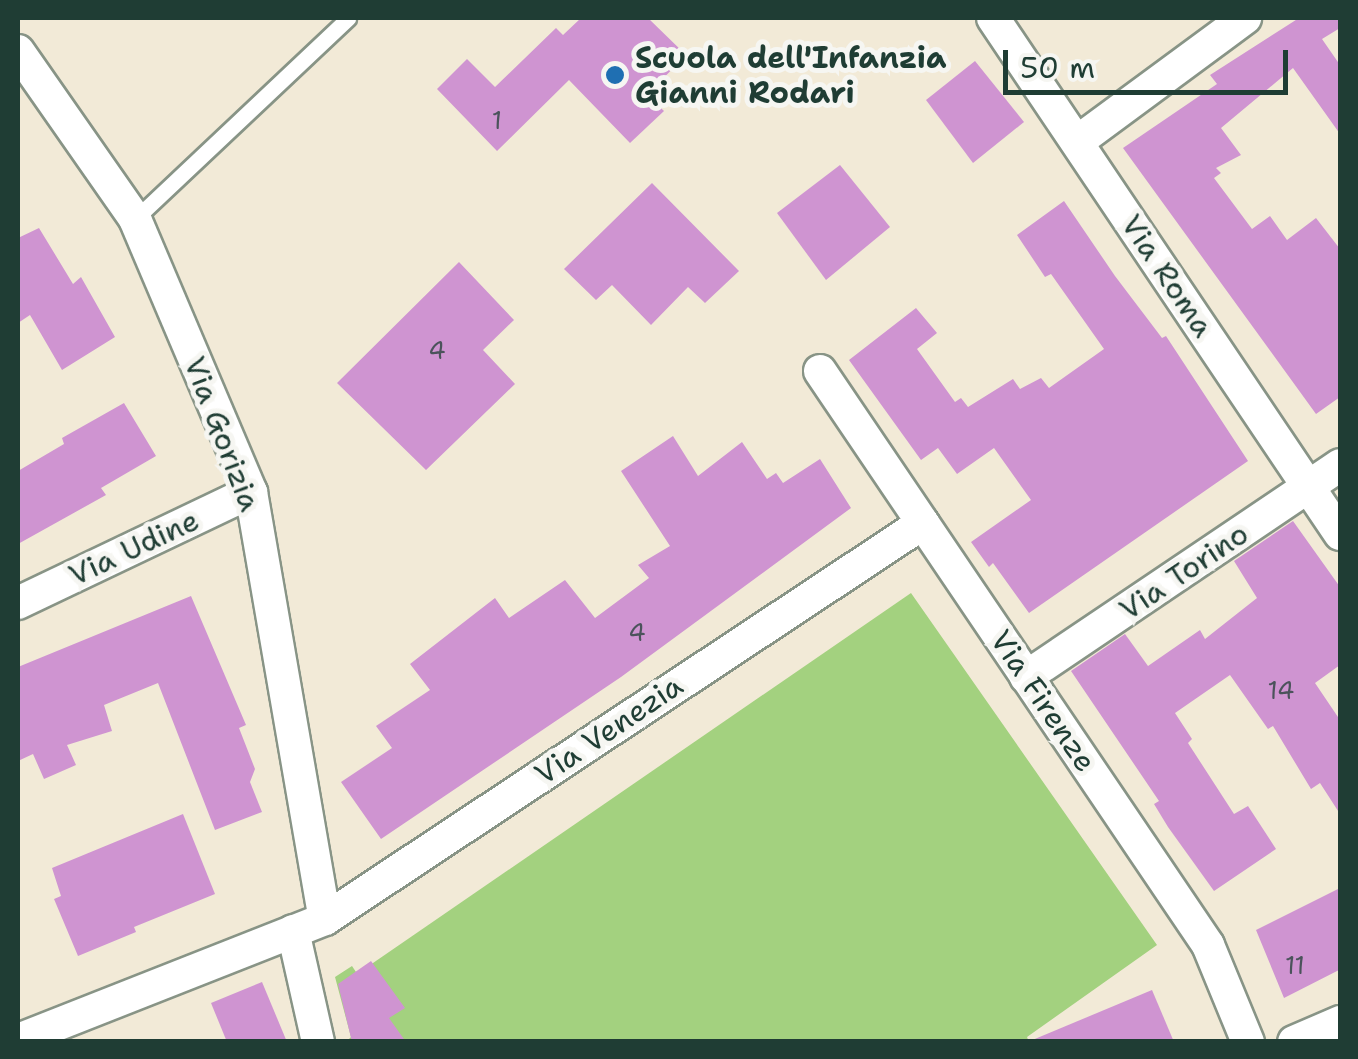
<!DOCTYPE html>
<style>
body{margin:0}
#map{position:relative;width:1358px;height:1059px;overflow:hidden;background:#f2ead7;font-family:"Shantell Sans",sans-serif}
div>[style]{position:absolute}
.green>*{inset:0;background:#a3d17f}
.building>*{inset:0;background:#cf94d1}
.roads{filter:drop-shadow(2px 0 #889486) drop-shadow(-2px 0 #889486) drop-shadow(0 2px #889486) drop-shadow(0 -2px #889486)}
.service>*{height:15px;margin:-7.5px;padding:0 7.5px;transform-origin:7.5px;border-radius:7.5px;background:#fff}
.minor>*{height:32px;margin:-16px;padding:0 16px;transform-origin:16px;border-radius:16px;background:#fff}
.dots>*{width:28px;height:28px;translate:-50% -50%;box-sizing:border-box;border:5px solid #f6f6f2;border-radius:50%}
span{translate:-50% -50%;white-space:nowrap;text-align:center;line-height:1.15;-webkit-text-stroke:10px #f6f6f2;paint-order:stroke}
.number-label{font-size:25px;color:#4b535b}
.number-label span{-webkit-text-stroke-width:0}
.poi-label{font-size:30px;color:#1f3d34;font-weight:700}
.left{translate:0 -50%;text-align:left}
.street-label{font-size:30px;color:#1f3d34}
.frame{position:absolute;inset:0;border:20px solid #1f3d34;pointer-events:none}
.scale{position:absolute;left:1003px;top:50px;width:285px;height:45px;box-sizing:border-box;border:5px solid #1f3d34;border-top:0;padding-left:12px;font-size:30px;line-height:35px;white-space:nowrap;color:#1f3d34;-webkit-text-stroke:8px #f6f6f2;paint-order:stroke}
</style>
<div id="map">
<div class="green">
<div style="clip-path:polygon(911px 593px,1157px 945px,1027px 1037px,1029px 1042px,347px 1041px,351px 1037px,335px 977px,352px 966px,356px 972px,373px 963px)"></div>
</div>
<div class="building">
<div style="clip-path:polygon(581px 18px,648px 18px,686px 55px,647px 95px,664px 111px,630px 143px,569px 80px,497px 151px,437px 89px,467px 59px,495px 87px,556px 28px,563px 35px)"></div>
<div style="clip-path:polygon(1299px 18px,1340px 18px,1340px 28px,1322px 39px,1340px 65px,1340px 134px,1293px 68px,1221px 128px,1241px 155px,1216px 168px,1221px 173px,1214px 178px,1252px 229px,1270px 216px,1287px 240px,1316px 218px,1340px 249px,1340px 397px,1316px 414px,1123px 148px,1217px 84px,1210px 75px)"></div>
<div style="clip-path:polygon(975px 61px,1024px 122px,973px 163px,926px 100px)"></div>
<div style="clip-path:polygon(840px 165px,890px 227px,826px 280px,777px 213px)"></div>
<div style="clip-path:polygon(652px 183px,739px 271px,705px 303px,688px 287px,651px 325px,612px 285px,596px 300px,564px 269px)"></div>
<div style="clip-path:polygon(1064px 201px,1115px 276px,1162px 338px,1166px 336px,1248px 461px,1029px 613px,993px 563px,989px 567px,971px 542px,1031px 500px,994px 448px,957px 474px,938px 448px,921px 460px,849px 360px,916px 308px,937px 333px,917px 349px,955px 402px,961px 398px,968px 407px,1013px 379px,1020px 389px,1041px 378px,1049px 388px,1104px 349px,1051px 274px,1045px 277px,1017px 235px)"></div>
<div style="clip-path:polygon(39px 228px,73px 284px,81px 277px,115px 337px,62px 370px,30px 315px,18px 323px,18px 238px)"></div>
<div style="clip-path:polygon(459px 262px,514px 320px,483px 350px,515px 384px,426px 470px,337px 383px)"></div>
<div style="clip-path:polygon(124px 403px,156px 456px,101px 488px,106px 495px,18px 544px,18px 471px,64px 444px,62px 438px)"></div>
<div style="clip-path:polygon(673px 436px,698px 476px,742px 442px,767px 479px,776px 473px,783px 483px,820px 459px,851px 508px,621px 677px,381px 839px,341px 782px,392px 748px,376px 726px,430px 690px,410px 664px,495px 598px,509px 618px,565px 580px,595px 618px,649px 578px,638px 565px,670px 546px,621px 471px)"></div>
<div style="clip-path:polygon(1293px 521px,1340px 587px,1340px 665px,1315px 683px,1340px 720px,1340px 814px,1320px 783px,1311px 789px,1273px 726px,1268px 729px,1230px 675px,1175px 713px,1192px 739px,1188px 743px,1234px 814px,1248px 806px,1276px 849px,1214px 891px,1168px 827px,1154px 804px,1159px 801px,1071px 671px,1125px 634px,1148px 666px,1200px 630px,1205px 639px,1257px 598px,1234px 561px)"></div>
<div style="clip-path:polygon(191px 596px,246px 725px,239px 728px,255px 769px,250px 782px,262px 812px,215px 830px,158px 683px,104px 705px,112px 731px,67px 745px,76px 765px,44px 779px,33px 754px,18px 761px,18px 667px)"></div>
<div style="clip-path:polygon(183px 814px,215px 894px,134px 927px,136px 932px,78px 956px,54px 899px,61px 896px,52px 868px)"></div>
<div style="clip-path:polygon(1340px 888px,1340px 973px,1339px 970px,1284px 998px,1256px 930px)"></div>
<div style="clip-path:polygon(371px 961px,405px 1008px,389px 1018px,406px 1042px,352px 1042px,338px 984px)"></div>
<div style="clip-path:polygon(262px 982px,287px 1042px,227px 1042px,211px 1003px)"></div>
<div style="clip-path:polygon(1152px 990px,1174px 1042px,1030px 1042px,1030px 1041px)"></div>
</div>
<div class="roads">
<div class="service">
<div style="left:135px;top:219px;width:293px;rotate:-43.3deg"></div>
</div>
<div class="minor">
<div style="left:993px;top:18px;width:622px;rotate:56.08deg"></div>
<div style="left:18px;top:51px;width:205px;rotate:55.1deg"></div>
<div style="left:135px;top:219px;width:297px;rotate:67deg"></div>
<div style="left:251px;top:492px;width:433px;rotate:80.2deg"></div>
<div style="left:1077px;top:142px;width:209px;rotate:-36.4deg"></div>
<div style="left:820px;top:371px;width:693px;rotate:55.94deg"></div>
<div style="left:1208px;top:945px;width:105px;rotate:67.6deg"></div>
<div style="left:18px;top:603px;width:258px;rotate:-25.5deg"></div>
<div style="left:1026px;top:677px;width:379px;rotate:-34deg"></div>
<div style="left:293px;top:931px;width:114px;rotate:77.3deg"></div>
<div style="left:18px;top:1040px;width:330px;rotate:-21.5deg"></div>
<div style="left:325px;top:919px;width:717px;rotate:-33.51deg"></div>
<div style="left:1294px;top:1042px;width:50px;rotate:-23.5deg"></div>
</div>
</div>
<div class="dots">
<div style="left:615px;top:75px;background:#1f6fb2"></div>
</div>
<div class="number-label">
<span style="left:497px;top:120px">1</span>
<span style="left:437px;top:350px">4</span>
<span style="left:637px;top:632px">4</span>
<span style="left:1281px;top:690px">14</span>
<span style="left:1295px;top:965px">11</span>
</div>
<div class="poi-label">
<span class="left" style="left:635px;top:75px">Scuola dell'Infanzia<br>Gianni Rodari</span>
</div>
<div class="street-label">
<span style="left:1167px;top:276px;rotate:56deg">Via Roma</span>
<span style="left:222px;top:434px;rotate:69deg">Via Gorizia</span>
<span style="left:134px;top:548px;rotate:-25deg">Via Udine</span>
<span style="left:1184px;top:572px;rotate:-34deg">Via Torino</span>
<span style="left:1043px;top:701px;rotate:56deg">Via Firenze</span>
<span style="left:609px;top:730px;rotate:-34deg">Via Venezia</span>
</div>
<div class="frame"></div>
<div class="scale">50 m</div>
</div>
